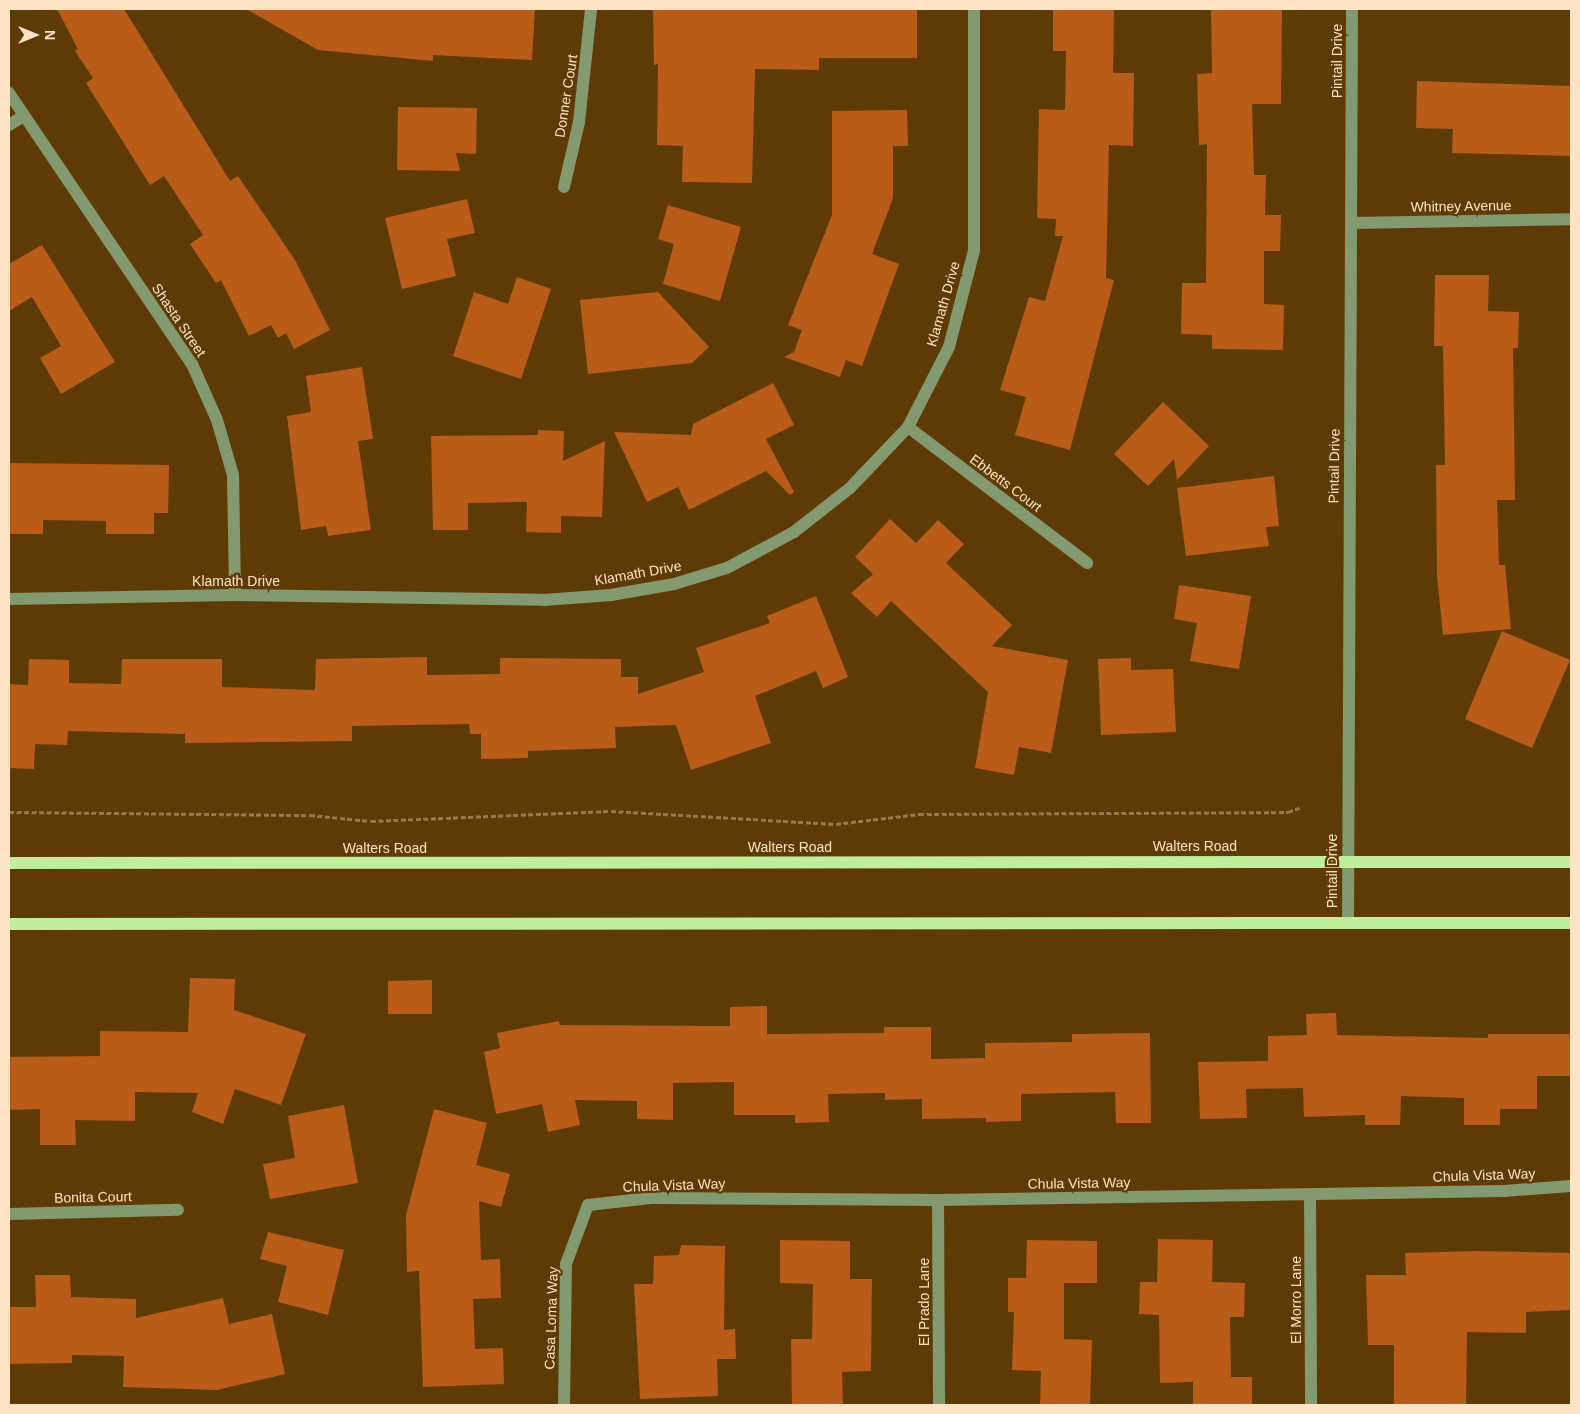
<!DOCTYPE html>
<style>
body{margin:0}
#map{position:relative;width:1580px;height:1414px;overflow:hidden;background:#5e3b05;font-family:Helvetica,sans-serif}
div>[style]{position:absolute}
.building>*{inset:0;background:#b85c17}
.path>*{height:3px;margin-top:-1.5px;transform-origin:0;background:repeating-linear-gradient(90deg,#99794b 0 5px,transparent 0 7.5px)}
.minor>*{height:12px;margin:-6px;padding:0 6px;transform-origin:6px;border-radius:6px;background:#839970}
.major>*{height:12px;margin:-6px;padding:0 6px;transform-origin:6px;border-radius:6px;background:#c1ee98}
span{translate:-50% -50%;white-space:nowrap;text-align:center;line-height:1.15;-webkit-text-stroke:4.5px #5e3b05;paint-order:stroke}
.street-label{font-size:14px;color:#fee3c4}
.frame{position:absolute;inset:0;border:10px solid #fee3c4;pointer-events:none}
.north{position:absolute;left:10px;top:10px;width:50px;height:50px;-webkit-text-stroke:4px #5e3b05;paint-order:stroke;rotate:90deg;font-size:14px;font-weight:700;line-height:20px;text-align:center;color:#fee3c4}
.north::after{content:'';display:block;margin:auto;width:18px;height:22px;background:#fee3c4;clip-path:polygon(50% 0,100% 100%,50% 72%,0 100%)}
</style>
<div id="map">
<div class="building">
<div style="clip-path:polygon(57px 9px,124px 9px,230px 181px,238px 176px,295px 260px,330px 330px,294px 349px,286px 333px,278px 338px,271px 325px,249px 336px,221px 280px,216px 283px,190px 244px,203px 235px,164px 176px,150px 185px,86px 83px,93px 78px,75px 51px,78px 49px)"></div>
<div style="clip-path:polygon(246px 9px,535px 9px,532px 60px,433px 55px,433px 61px,318px 50px)"></div>
<div style="clip-path:polygon(653px 9px,917px 9px,917px 58px,819px 58px,819px 70px,755px 69px,752px 183px,682px 182px,683px 146px,657px 145px,658px 64px,654px 65px)"></div>
<div style="clip-path:polygon(1053px 9px,1114px 9px,1113px 73px,1134px 73px,1133px 146px,1109px 145px,1106px 278px,1114px 280px,1070px 450px,1015px 435px,1026px 397px,1000px 390px,1029px 297px,1045px 301px,1063px 236px,1055px 236px,1056px 219px,1037px 218px,1039px 109px,1065px 110px,1066px 51px,1053px 51px)"></div>
<div style="clip-path:polygon(1211px 9px,1282px 9px,1281px 104px,1252px 104px,1254px 175px,1266px 175px,1265px 215px,1281px 215px,1280px 251px,1264px 251px,1264px 304px,1284px 305px,1283px 350px,1212px 349px,1212px 335px,1181px 334px,1182px 283px,1206px 283px,1207px 144px,1199px 145px,1197px 74px,1212px 73px)"></div>
<div style="clip-path:polygon(1417px 81px,1571px 86px,1571px 156px,1452px 153px,1453px 129px,1416px 128px)"></div>
<div style="clip-path:polygon(398px 107px,477px 108px,476px 154px,456px 153px,460px 171px,397px 170px)"></div>
<div style="clip-path:polygon(907px 110px,908px 146px,893px 146px,893px 198px,872px 254px,899px 264px,862px 366px,846px 360px,840px 377px,784px 357px,794px 352px,802px 330px,788px 325px,832px 215px,832px 111px)"></div>
<div style="clip-path:polygon(467px 199px,475px 233px,447px 239px,456px 276px,402px 289px,385px 218px)"></div>
<div style="clip-path:polygon(668px 205px,741px 227px,720px 301px,663px 284px,674px 244px,658px 239px)"></div>
<div style="clip-path:polygon(42px 245px,115px 362px,61px 394px,40px 358px,61px 346px,32px 297px,9px 311px,9px 264px)"></div>
<div style="clip-path:polygon(1435px 275px,1489px 275px,1488px 311px,1519px 312px,1518px 348px,1513px 348px,1515px 500px,1497px 500px,1499px 565px,1505px 565px,1511px 629px,1443px 635px,1437px 576px,1436px 465px,1445px 465px,1443px 346px,1434px 346px)"></div>
<div style="clip-path:polygon(517px 277px,551px 289px,521px 379px,453px 356px,474px 292px,508px 304px)"></div>
<div style="clip-path:polygon(658px 292px,709px 347px,692px 363px,588px 374px,580px 300px)"></div>
<div style="clip-path:polygon(362px 367px,373px 439px,358px 441px,371px 530px,328px 536px,326px 526px,301px 530px,287px 416px,311px 412px,306px 376px)"></div>
<div style="clip-path:polygon(773px 383px,794px 425px,766px 439px,794px 492px,790px 495px,766px 471px,689px 510px,678px 487px,647px 502px,614px 432px,691px 435px,693px 424px)"></div>
<div style="clip-path:polygon(1163px 402px,1209px 446px,1177px 480px,1174px 459px,1148px 486px,1114px 454px)"></div>
<div style="clip-path:polygon(538px 430px,564px 431px,563px 461px,605px 441px,602px 517px,561px 516px,561px 533px,526px 532px,527px 502px,468px 503px,468px 530px,433px 530px,431px 436px,538px 435px)"></div>
<div style="clip-path:polygon(9px 463px,169px 465px,168px 513px,154px 513px,154px 534px,106px 534px,106px 521px,43px 520px,43px 534px,9px 534px)"></div>
<div style="clip-path:polygon(1274px 476px,1279px 526px,1266px 527px,1269px 546px,1186px 556px,1177px 488px)"></div>
<div style="clip-path:polygon(890px 519px,916px 543px,938px 520px,964px 544px,946px 563px,1012px 625px,992px 646px,1068px 660px,1051px 753px,1019px 747px,1014px 775px,975px 768px,988px 692px,891px 601px,877px 617px,851px 593px,873px 574px,855px 557px)"></div>
<div style="clip-path:polygon(1179px 585px,1251px 596px,1239px 669px,1190px 661px,1197px 623px,1174px 619px)"></div>
<div style="clip-path:polygon(816px 596px,848px 677px,823px 688px,816px 671px,755px 696px,771px 743px,691px 770px,676px 725px,615px 727px,616px 748px,528px 751px,528px 758px,481px 759px,481px 734px,470px 734px,469px 724px,352px 726px,352px 741px,185px 743px,185px 734px,68px 731px,67px 745px,35px 744px,34px 769px,9px 768px,9px 684px,28px 685px,29px 659px,69px 660px,69px 683px,121px 684px,122px 659px,222px 659px,222px 687px,315px 690px,316px 659px,427px 657px,427px 675px,500px 674px,500px 658px,621px 659px,621px 677px,638px 677px,638px 694px,704px 672px,696px 648px,770px 623px,767px 616px)"></div>
<div style="clip-path:polygon(1502px 631px,1570px 660px,1532px 748px,1465px 719px)"></div>
<div style="clip-path:polygon(1131px 658px,1131px 670px,1173px 669px,1176px 732px,1101px 735px,1098px 659px)"></div>
<div style="clip-path:polygon(190px 978px,235px 979px,234px 1010px,306px 1034px,281px 1105px,235px 1089px,223px 1124px,192px 1112px,198px 1093px,135px 1092px,135px 1121px,75px 1120px,76px 1145px,40px 1145px,40px 1109px,9px 1110px,9px 1057px,100px 1056px,100px 1031px,188px 1032px)"></div>
<div style="clip-path:polygon(432px 980px,432px 1014px,388px 1014px,388px 981px)"></div>
<div style="clip-path:polygon(767px 1006px,767px 1034px,884px 1033px,884px 1027px,931px 1027px,931px 1059px,985px 1058px,985px 1043px,1072px 1042px,1072px 1034px,1150px 1033px,1151px 1123px,1116px 1123px,1115px 1092px,1021px 1094px,1021px 1121px,986px 1122px,986px 1118px,922px 1119px,922px 1099px,885px 1100px,885px 1093px,828px 1094px,829px 1122px,795px 1123px,795px 1115px,734px 1115px,734px 1082px,673px 1083px,673px 1120px,637px 1119px,637px 1101px,575px 1100px,580px 1125px,548px 1132px,542px 1104px,496px 1114px,484px 1052px,500px 1048px,497px 1033px,559px 1021px,560px 1025px,730px 1026px,730px 1007px)"></div>
<div style="clip-path:polygon(1336px 1013px,1337px 1035px,1488px 1038px,1488px 1034px,1571px 1034px,1571px 1076px,1537px 1076px,1537px 1109px,1500px 1109px,1500px 1125px,1464px 1125px,1464px 1098px,1401px 1096px,1400px 1125px,1365px 1125px,1365px 1115px,1304px 1117px,1303px 1088px,1246px 1089px,1247px 1118px,1200px 1119px,1198px 1062px,1268px 1061px,1268px 1036px,1307px 1035px,1306px 1014px)"></div>
<div style="clip-path:polygon(344px 1105px,358px 1183px,270px 1199px,263px 1164px,295px 1158px,288px 1116px)"></div>
<div style="clip-path:polygon(434px 1109px,487px 1123px,476px 1165px,510px 1174px,501px 1207px,479px 1201px,481px 1260px,500px 1259px,501px 1298px,473px 1299px,475px 1349px,503px 1348px,504px 1384px,423px 1387px,419px 1271px,407px 1272px,406px 1215px)"></div>
<div style="clip-path:polygon(268px 1232px,344px 1250px,328px 1315px,278px 1302px,287px 1266px,260px 1259px)"></div>
<div style="clip-path:polygon(1158px 1239px,1213px 1240px,1212px 1282px,1245px 1283px,1244px 1317px,1230px 1317px,1231px 1377px,1252px 1377px,1252px 1405px,1193px 1405px,1193px 1382px,1160px 1383px,1159px 1315px,1139px 1314px,1140px 1282px,1157px 1282px)"></div>
<div style="clip-path:polygon(780px 1240px,850px 1241px,850px 1279px,872px 1279px,871px 1371px,842px 1372px,843px 1405px,792px 1405px,791px 1339px,812px 1339px,813px 1284px,780px 1283px)"></div>
<div style="clip-path:polygon(1027px 1240px,1097px 1241px,1097px 1283px,1064px 1283px,1064px 1339px,1092px 1340px,1090px 1405px,1040px 1405px,1041px 1371px,1012px 1370px,1014px 1312px,1008px 1312px,1008px 1278px,1026px 1278px)"></div>
<div style="clip-path:polygon(681px 1245px,725px 1246px,724px 1330px,735px 1329px,736px 1359px,717px 1359px,718px 1396px,640px 1399px,634px 1284px,653px 1284px,654px 1256px,679px 1255px)"></div>
<div style="clip-path:polygon(1477px 1251px,1571px 1253px,1571px 1310px,1526px 1312px,1526px 1333px,1467px 1332px,1466px 1405px,1394px 1405px,1394px 1345px,1368px 1345px,1366px 1275px,1406px 1275px,1405px 1253px)"></div>
<div style="clip-path:polygon(35px 1275px,70px 1275px,71px 1297px,136px 1299px,136px 1318px,223px 1298px,229px 1324px,272px 1314px,285px 1374px,217px 1390px,123px 1387px,124px 1356px,72px 1355px,72px 1363px,9px 1364px,9px 1307px,36px 1307px)"></div>
</div>
<div class="path">
<div style="left:9px;top:812px;width:301px;rotate:0.6deg"></div>
<div style="left:310px;top:815px;width:61px;rotate:5.6deg"></div>
<div style="left:371px;top:821px;width:240px;rotate:-2.4deg"></div>
<div style="left:611px;top:811px;width:225px;rotate:3.3deg"></div>
<div style="left:836px;top:824px;width:84px;rotate:-6.9deg"></div>
<div style="left:919px;top:814px;width:369px;rotate:-0.3deg"></div>
<div style="left:1288px;top:812px;width:15px;rotate:-20deg"></div>
</div>
<div class="minor">
<div style="left:9px;top:93px;width:327px;rotate:56deg"></div>
<div style="left:192px;top:364px;width:61px;rotate:65.9deg"></div>
<div style="left:217px;top:420px;width:57px;rotate:73.8deg"></div>
<div style="left:233px;top:475px;width:120px;rotate:89deg"></div>
<div style="left:9px;top:125px;width:15px;rotate:-32deg"></div>
<div style="left:564px;top:187px;width:67px;rotate:-77deg"></div>
<div style="left:579px;top:122px;width:114px;rotate:-83.9deg"></div>
<div style="left:1352px;top:223px;width:219px;rotate:-1deg"></div>
<div style="left:908px;top:427px;width:225px;rotate:37.2deg"></div>
<div style="left:9px;top:599px;width:226px;rotate:-1deg"></div>
<div style="left:235px;top:595px;width:309px;rotate:0.9deg"></div>
<div style="left:544px;top:600px;width:67px;rotate:-4.3deg"></div>
<div style="left:611px;top:595px;width:64px;rotate:-9.9deg"></div>
<div style="left:674px;top:584px;width:55px;rotate:-16.8deg"></div>
<div style="left:727px;top:568px;width:76px;rotate:-28.2deg"></div>
<div style="left:794px;top:532px;width:71px;rotate:-38.2deg"></div>
<div style="left:850px;top:488px;width:84px;rotate:-46.4deg"></div>
<div style="left:908px;top:427px;width:90px;rotate:-62.9deg"></div>
<div style="left:949px;top:347px;width:100px;rotate:-75.5deg"></div>
<div style="left:974px;top:250px;width:241px;rotate:-90deg"></div>
<div style="left:1348px;top:923px;width:914px;rotate:-89.75deg"></div>
<div style="left:1310px;top:1195px;width:210px;rotate:89.7deg"></div>
<div style="left:938px;top:1200px;width:205px;rotate:89.7deg"></div>
<div style="left:9px;top:1214px;width:169px;rotate:-1.4deg"></div>
<div style="left:564px;top:1405px;width:141px;rotate:-89.2deg"></div>
<div style="left:566px;top:1264px;width:63px;rotate:-69.6deg"></div>
<div style="left:588px;top:1205px;width:63px;rotate:-6.3deg"></div>
<div style="left:651px;top:1198px;width:287px;rotate:0.4deg"></div>
<div style="left:938px;top:1200px;width:566px;rotate:-0.91deg"></div>
<div style="left:1504px;top:1191px;width:67px;rotate:-4.3deg"></div>
</div>
<div class="major">
<div style="left:9px;top:863px;width:1562px;rotate:-0.04deg"></div>
<div style="left:9px;top:924px;width:1562px;rotate:-0.04deg"></div>
</div>
<div class="street-label">
<span style="left:1337px;top:61px;rotate:-90deg">Pintail Drive</span>
<span style="left:566px;top:96px;rotate:-81deg">Donner Court</span>
<span style="left:1461px;top:206px;rotate:-1deg">Whitney Avenue</span>
<span style="left:943px;top:304px;rotate:-74deg">Klamath Drive</span>
<span style="left:179px;top:320px;rotate:56deg">Shasta Street</span>
<span style="left:1334px;top:466px;rotate:-89deg">Pintail Drive</span>
<span style="left:1006px;top:483px;rotate:37deg">Ebbetts Court</span>
<span style="left:638px;top:573px;rotate:-10deg">Klamath Drive</span>
<span style="left:236px;top:581px">Klamath Drive</span>
<span style="left:1195px;top:846px">Walters Road</span>
<span style="left:790px;top:847px">Walters Road</span>
<span style="left:385px;top:848px">Walters Road</span>
<span style="left:1332px;top:871px;rotate:-90deg">Pintail Drive</span>
<span style="left:1484px;top:1175px;rotate:-2deg">Chula Vista Way</span>
<span style="left:1079px;top:1183px;rotate:-1deg">Chula Vista Way</span>
<span style="left:674px;top:1185px;rotate:-2deg">Chula Vista Way</span>
<span style="left:93px;top:1197px;rotate:-1deg">Bonita Court</span>
<span style="left:1296px;top:1300px;rotate:-90deg">El Morro Lane</span>
<span style="left:924px;top:1302px;rotate:-90deg">El Prado Lane</span>
<span style="left:551px;top:1318px;rotate:-88deg">Casa Loma Way</span>
</div>
<div class="frame"></div>
<div class="north">N</div>
</div>
